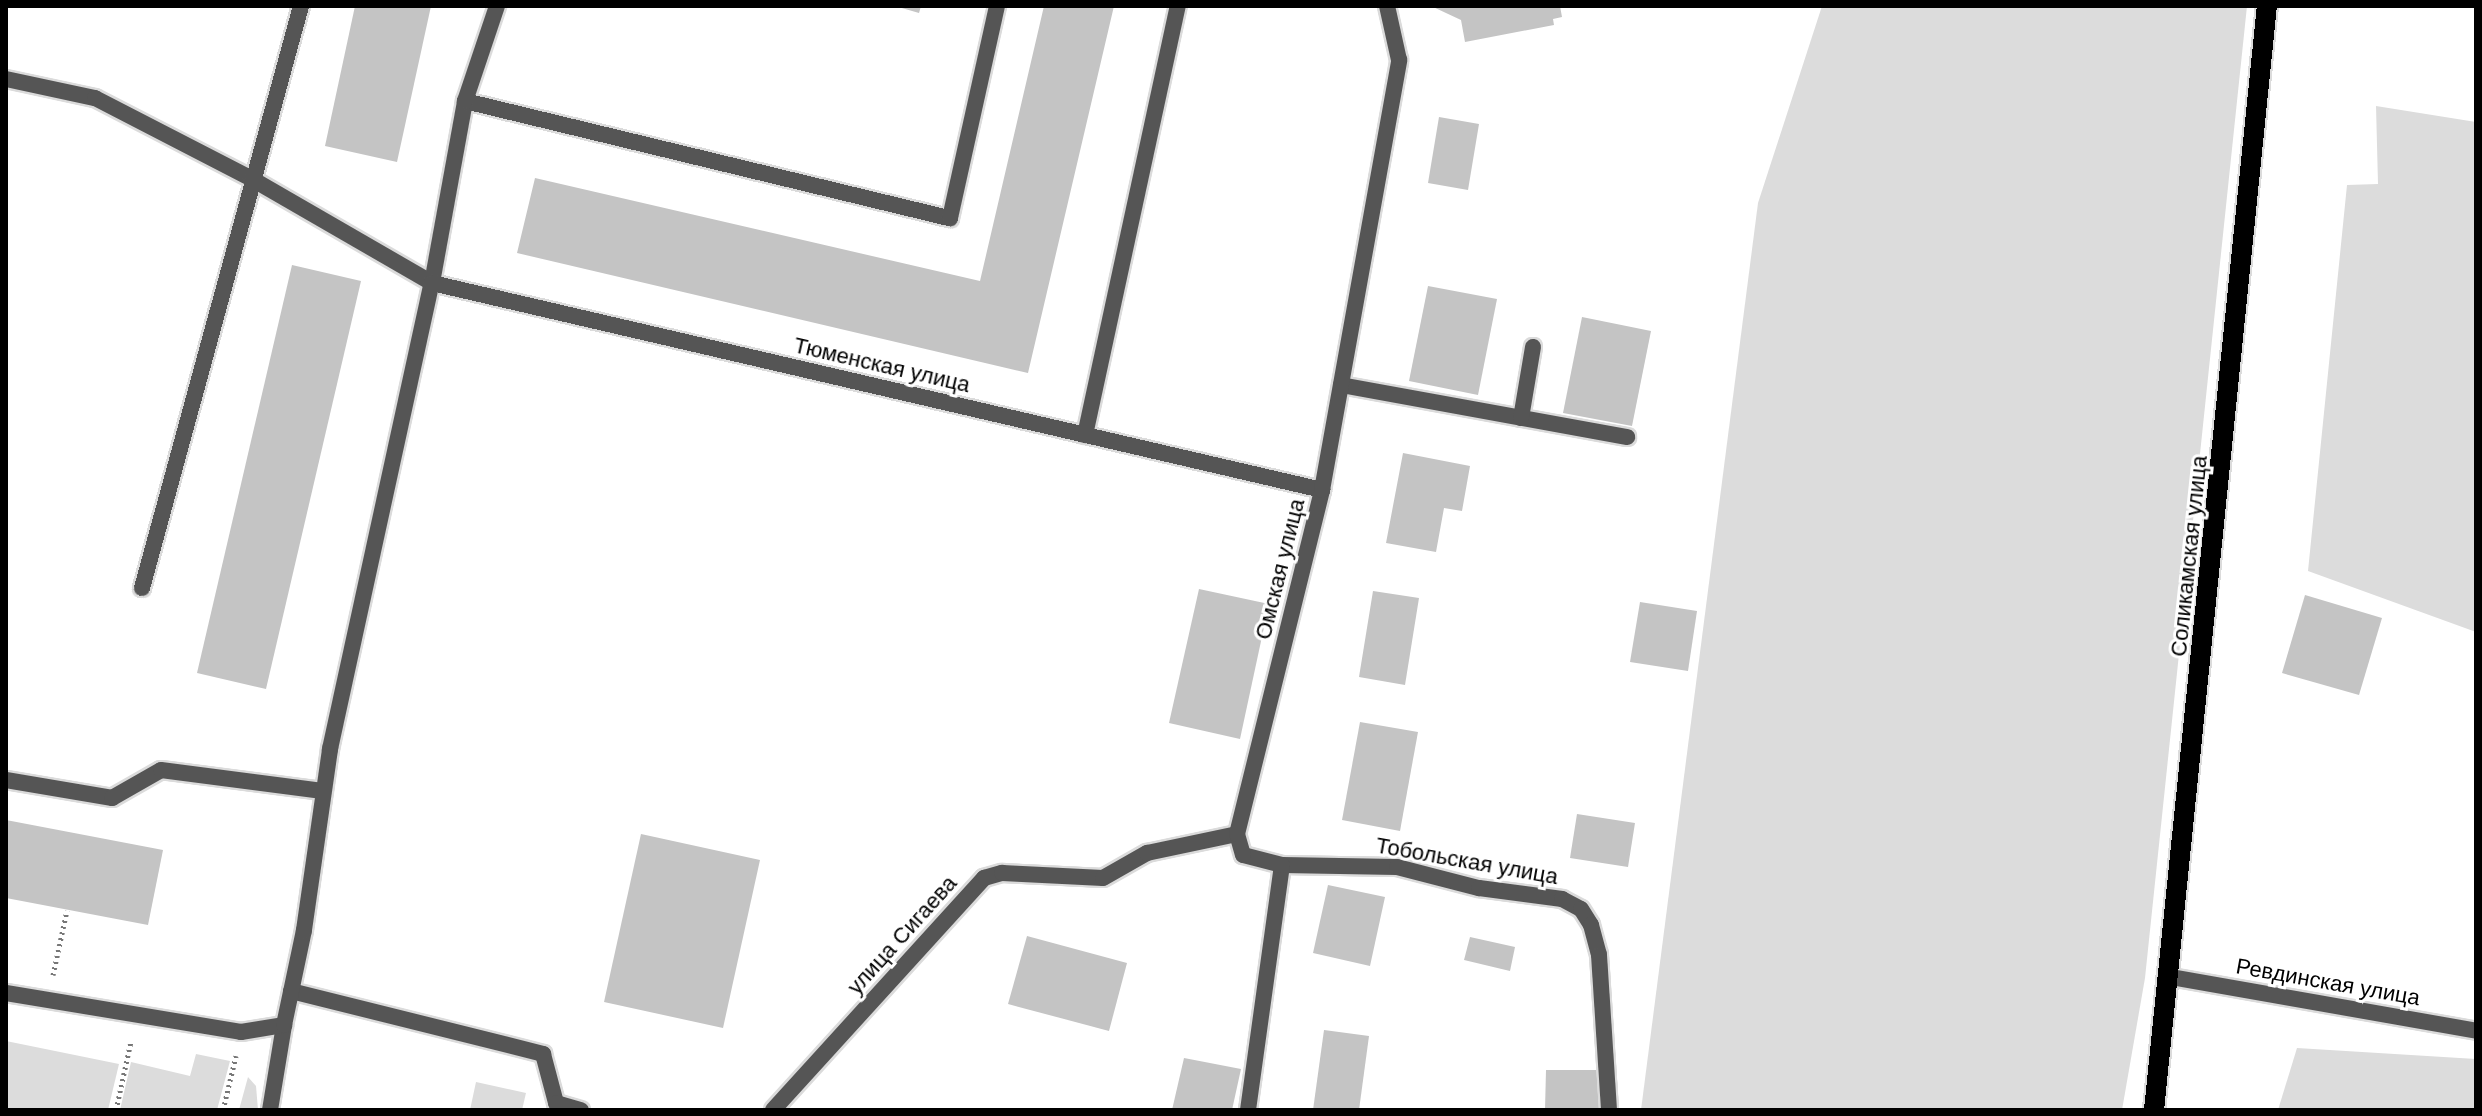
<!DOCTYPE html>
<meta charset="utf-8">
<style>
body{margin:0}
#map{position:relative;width:2482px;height:1116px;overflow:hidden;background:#fff;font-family:Helvetica,sans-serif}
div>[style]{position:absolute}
.green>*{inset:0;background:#dcdcdc}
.building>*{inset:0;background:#c4c4c4}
.path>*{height:5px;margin-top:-2.5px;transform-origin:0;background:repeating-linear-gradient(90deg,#777 0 2px,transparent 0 6px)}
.roads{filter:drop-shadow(2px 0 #dbdbdb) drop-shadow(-2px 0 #dbdbdb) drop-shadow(0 2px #dbdbdb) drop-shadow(0 -2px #dbdbdb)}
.lane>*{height:16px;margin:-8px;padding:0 8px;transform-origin:8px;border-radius:8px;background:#555}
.street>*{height:16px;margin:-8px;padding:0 8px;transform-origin:8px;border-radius:8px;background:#555}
.primary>*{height:20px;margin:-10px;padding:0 10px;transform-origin:10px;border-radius:10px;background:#000}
span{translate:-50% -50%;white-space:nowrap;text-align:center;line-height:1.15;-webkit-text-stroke:6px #fff;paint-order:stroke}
.street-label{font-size:22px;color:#000}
.frame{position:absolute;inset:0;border:8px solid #000;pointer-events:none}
</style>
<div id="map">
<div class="green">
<div style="clip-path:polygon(1822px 6px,2247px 6px,2145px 978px,2122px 1110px,1641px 1110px,1758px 203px)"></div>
<div style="clip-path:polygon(2376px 106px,2476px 122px,2476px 632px,2308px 571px,2347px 185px,2378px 184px)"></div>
<div style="clip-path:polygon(6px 1041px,119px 1064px,108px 1110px,6px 1110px)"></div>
<div style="clip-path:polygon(2297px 1048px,2476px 1059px,2476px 1110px,2278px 1110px)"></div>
<div style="clip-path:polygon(196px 1054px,230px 1061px,217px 1110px,120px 1110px,131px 1062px,190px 1076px)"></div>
<div style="clip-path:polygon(248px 1077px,256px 1086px,258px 1110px,239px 1110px)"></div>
<div style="clip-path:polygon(476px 1082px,526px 1093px,522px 1110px,470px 1110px)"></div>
</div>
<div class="building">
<div style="clip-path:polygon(355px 6px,431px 6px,397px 162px,325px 146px)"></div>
<div style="clip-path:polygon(895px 6px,921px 6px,919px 13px)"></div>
<div style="clip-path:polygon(1044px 6px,1114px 6px,1028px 373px,517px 253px,535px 178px,980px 281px)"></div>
<div style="clip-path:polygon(1431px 6px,1560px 6px,1562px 17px,1553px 19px,1554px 25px,1465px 42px,1461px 20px)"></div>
<div style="clip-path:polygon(1439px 117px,1479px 124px,1468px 190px,1428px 183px)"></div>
<div style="clip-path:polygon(292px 265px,361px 281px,266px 689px,197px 673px)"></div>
<div style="clip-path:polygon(1428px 286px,1497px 299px,1478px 395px,1409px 381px)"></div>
<div style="clip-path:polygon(1582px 317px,1651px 331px,1632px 426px,1563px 413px)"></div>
<div style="clip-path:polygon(1403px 453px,1470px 466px,1462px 511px,1444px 508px,1436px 552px,1386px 543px)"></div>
<div style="clip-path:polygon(1199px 589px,1269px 604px,1240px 739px,1169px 723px)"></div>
<div style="clip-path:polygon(1373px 591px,1419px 598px,1405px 685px,1359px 677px)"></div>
<div style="clip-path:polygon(2305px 595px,2382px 618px,2359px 695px,2282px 673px)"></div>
<div style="clip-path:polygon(1640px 602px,1697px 611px,1688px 671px,1630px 662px)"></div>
<div style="clip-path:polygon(1360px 722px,1418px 732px,1400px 831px,1342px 820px)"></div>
<div style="clip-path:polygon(1577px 814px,1635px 823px,1628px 867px,1570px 858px)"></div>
<div style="clip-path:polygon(6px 820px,163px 850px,148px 925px,6px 898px)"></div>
<div style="clip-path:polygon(641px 834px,760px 860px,723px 1028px,604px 1002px)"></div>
<div style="clip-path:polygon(1328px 885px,1385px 897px,1370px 966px,1313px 953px)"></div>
<div style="clip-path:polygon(1027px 936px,1127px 963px,1109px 1031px,1008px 1004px)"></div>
<div style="clip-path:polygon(1470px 937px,1515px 947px,1510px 971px,1464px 960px)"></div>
<div style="clip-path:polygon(1324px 1030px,1369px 1036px,1359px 1110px,1313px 1110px)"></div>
<div style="clip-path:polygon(1184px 1058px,1241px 1069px,1232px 1110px,1172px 1110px)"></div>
<div style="clip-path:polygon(1546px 1070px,1604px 1070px,1604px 1110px,1545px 1110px)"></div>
</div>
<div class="path">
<div style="left:53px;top:975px;width:66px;rotate:-77.8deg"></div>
<div style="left:116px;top:1110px;width:71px;rotate:-77.7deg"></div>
<div style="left:223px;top:1110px;width:56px;rotate:-76.5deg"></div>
</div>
<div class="roads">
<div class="lane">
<div style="left:6px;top:79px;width:91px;rotate:12.1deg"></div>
<div style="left:95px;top:98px;width:177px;rotate:27.3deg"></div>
<div style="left:252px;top:179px;width:208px;rotate:30deg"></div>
<div style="left:432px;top:283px;width:185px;rotate:-79.7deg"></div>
<div style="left:465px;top:101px;width:499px;rotate:13.6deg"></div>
<div style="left:950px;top:218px;width:217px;rotate:-77.5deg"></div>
<div style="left:465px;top:101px;width:100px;rotate:-71.4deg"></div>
<div style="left:1341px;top:385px;width:291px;rotate:10.3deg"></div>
<div style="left:1521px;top:418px;width:72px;rotate:-80.4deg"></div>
<div style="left:1085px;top:435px;width:439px;rotate:-77.8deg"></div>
<div style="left:142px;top:588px;width:603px;rotate:-74.72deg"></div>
<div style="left:6px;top:780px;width:108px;rotate:9.6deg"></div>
<div style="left:112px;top:798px;width:56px;rotate:-29.7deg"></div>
<div style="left:161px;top:770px;width:163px;rotate:7.4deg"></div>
<div style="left:291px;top:991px;width:260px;rotate:14deg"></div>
<div style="left:543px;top:1054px;width:51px;rotate:75.1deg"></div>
<div style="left:556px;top:1103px;width:26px;rotate:16deg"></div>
<div style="left:270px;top:1110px;width:86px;rotate:-80.6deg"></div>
</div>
<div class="street">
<div style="left:1282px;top:865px;width:115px;rotate:1deg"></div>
<div style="left:1397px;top:867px;width:85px;rotate:14.4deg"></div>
<div style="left:1479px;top:888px;width:84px;rotate:7.5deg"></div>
<div style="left:1562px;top:899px;width:21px;rotate:28deg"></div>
<div style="left:1581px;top:909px;width:19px;rotate:58deg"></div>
<div style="left:1591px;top:925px;width:31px;rotate:75deg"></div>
<div style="left:1599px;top:955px;width:155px;rotate:86.3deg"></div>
<div style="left:2171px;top:977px;width:310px;rotate:10deg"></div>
<div style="left:6px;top:993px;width:238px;rotate:9.4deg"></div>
<div style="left:241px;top:1032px;width:44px;rotate:-9.2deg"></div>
<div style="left:284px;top:1025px;width:97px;rotate:-78.1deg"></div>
<div style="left:304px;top:930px;width:183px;rotate:-81.8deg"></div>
<div style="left:330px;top:749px;width:477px;rotate:-77.7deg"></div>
<div style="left:432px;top:283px;width:914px;rotate:13.09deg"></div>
<div style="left:773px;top:1110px;width:314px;rotate:-47.7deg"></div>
<div style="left:984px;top:878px;width:19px;rotate:-16deg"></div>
<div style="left:1002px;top:873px;width:101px;rotate:2.8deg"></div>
<div style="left:1103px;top:878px;width:51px;rotate:-29.6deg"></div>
<div style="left:1147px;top:853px;width:92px;rotate:-11.9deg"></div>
<div style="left:1248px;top:1110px;width:247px;rotate:-82.1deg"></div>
<div style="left:1282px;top:865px;width:40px;rotate:-165.6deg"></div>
<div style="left:1243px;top:855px;width:22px;rotate:-106deg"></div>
<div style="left:1237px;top:834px;width:354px;rotate:-76.1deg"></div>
<div style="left:1322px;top:490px;width:437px;rotate:-79.8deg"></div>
<div style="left:1399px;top:60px;width:55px;rotate:-102.5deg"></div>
</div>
<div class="primary">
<div style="left:2154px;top:1110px;width:1110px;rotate:-84.16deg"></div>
</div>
</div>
<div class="street-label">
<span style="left:882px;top:365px;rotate:13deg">Тюменская улица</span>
<span style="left:2189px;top:556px;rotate:-84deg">Соликамская улица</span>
<span style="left:1280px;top:569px;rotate:-76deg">Омская улица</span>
<span style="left:1467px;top:861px;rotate:10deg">Тобольская улица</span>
<span style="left:902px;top:935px;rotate:-48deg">улица Сигаева</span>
<span style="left:2328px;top:982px;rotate:10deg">Ревдинская улица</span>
</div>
<div class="frame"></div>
</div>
